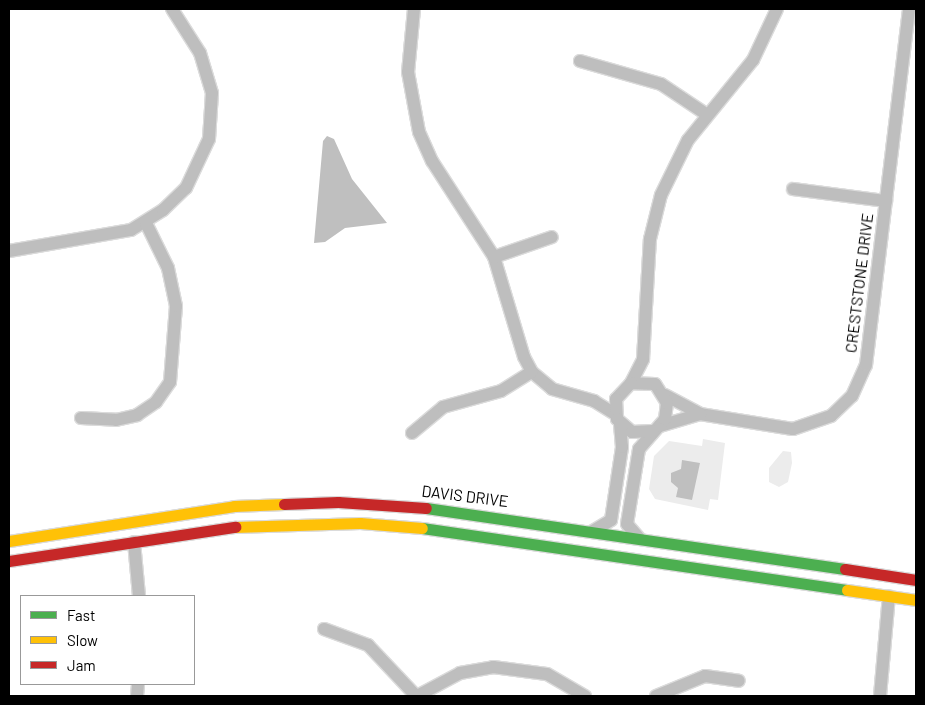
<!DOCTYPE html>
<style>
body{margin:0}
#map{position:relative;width:925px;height:705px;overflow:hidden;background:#fff;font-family:Barlow,sans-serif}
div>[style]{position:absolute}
.green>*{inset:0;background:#ececec}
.water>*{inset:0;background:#bfbfbf}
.roads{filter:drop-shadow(1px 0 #dbdbdb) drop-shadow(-1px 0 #dbdbdb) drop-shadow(0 1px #dbdbdb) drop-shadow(0 -1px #dbdbdb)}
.street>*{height:12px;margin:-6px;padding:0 6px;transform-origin:6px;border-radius:6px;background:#bebebe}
.fast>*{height:11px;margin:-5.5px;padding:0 5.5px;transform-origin:5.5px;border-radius:5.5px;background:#4caf50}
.slow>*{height:11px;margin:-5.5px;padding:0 5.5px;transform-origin:5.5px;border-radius:5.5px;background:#ffc107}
.jam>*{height:11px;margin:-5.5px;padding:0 5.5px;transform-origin:5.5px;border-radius:5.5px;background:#c62828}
span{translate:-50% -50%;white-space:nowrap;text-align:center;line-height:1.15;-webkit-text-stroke:4px #fff;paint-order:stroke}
.street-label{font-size:16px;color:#000}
.frame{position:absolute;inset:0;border:10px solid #000;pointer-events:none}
.legend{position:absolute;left:20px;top:595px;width:175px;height:90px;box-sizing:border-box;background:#fff;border:1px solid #999;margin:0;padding:6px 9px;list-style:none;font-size:15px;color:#000}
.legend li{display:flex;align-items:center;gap:10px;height:25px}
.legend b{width:25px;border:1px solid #999}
</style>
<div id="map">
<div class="green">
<div style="clip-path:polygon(703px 439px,725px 443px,718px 500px,710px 499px,708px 510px,655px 499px,649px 489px,654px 456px,669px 441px,702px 446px)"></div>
<div style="clip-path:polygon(783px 451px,791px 452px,792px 463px,788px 482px,779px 487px,769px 482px,769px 468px)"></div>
</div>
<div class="water">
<div style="clip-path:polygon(327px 136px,334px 139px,352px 179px,387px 223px,345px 228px,325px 242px,314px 243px,323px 141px)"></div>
<div style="clip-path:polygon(682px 460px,700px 463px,692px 500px,676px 497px,678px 488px,671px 482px,671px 473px,681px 469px)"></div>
</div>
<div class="roads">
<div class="street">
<div style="left:414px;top:9px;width:63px;rotate:95.4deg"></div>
<div style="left:408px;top:72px;width:61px;rotate:79.6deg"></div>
<div style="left:419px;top:132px;width:32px;rotate:66deg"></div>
<div style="left:432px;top:161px;width:114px;rotate:57.1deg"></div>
<div style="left:494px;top:257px;width:104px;rotate:73.3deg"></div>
<div style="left:524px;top:357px;width:17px;rotate:62deg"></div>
<div style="left:532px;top:372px;width:26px;rotate:40deg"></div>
<div style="left:552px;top:389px;width:44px;rotate:15.9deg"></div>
<div style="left:594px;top:401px;width:26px;rotate:32deg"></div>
<div style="left:580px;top:61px;width:84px;rotate:15.9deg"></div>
<div style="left:661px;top:84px;width:54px;rotate:33.7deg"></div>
<div style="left:793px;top:189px;width:94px;rotate:7.4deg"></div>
<div style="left:9px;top:251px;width:124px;rotate:-9.8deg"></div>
<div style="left:131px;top:230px;width:38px;rotate:-32deg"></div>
<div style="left:163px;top:210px;width:32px;rotate:-44deg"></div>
<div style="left:186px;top:188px;width:54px;rotate:-64.9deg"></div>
<div style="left:209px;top:139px;width:46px;rotate:-86.3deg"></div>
<div style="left:212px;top:93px;width:42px;rotate:-106.7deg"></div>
<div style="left:200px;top:53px;width:52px;rotate:-122.5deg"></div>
<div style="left:494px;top:257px;width:61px;rotate:-19deg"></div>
<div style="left:631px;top:383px;width:27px;rotate:-63deg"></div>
<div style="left:643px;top:359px;width:120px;rotate:-86.7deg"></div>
<div style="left:650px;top:239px;width:45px;rotate:-76deg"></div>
<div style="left:661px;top:195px;width:61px;rotate:-63.9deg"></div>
<div style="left:688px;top:140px;width:103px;rotate:-50.9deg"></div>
<div style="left:753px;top:60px;width:56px;rotate:-64.8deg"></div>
<div style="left:665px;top:395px;width:40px;rotate:28deg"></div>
<div style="left:700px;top:414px;width:94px;rotate:9.2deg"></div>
<div style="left:793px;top:429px;width:40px;rotate:-18.9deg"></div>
<div style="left:831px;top:416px;width:29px;rotate:-44deg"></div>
<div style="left:852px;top:396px;width:34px;rotate:-66deg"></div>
<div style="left:866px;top:365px;width:359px;rotate:-83.1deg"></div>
<div style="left:81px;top:418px;width:35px;rotate:3deg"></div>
<div style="left:116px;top:420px;width:22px;rotate:-13deg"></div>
<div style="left:137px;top:415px;width:23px;rotate:-34deg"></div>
<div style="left:156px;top:402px;width:24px;rotate:-55deg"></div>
<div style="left:170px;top:382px;width:76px;rotate:-85.5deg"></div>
<div style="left:176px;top:306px;width:39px;rotate:-102deg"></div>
<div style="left:168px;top:268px;width:50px;rotate:-116.1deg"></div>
<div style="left:660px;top:426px;width:42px;rotate:-16.7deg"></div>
<div style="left:412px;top:433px;width:40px;rotate:-40deg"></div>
<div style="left:443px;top:407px;width:60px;rotate:-15.4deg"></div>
<div style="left:501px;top:391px;width:36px;rotate:-32deg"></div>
<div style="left:593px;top:531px;width:21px;rotate:-31deg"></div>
<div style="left:611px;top:520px;width:74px;rotate:-81.4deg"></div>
<div style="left:622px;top:447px;width:24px;rotate:-95deg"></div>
<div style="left:639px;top:538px;width:18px;rotate:-131deg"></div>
<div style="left:627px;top:524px;width:76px;rotate:-80.9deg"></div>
<div style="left:639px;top:449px;width:40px;rotate:-49deg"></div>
<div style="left:665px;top:419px;width:16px;rotate:-83deg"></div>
<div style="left:667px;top:403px;width:22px;rotate:-122deg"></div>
<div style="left:655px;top:384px;width:24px;rotate:-178deg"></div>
<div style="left:631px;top:383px;width:22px;rotate:133deg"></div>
<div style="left:616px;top:399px;width:20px;rotate:87deg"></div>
<div style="left:617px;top:419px;width:20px;rotate:41deg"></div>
<div style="left:632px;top:432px;width:21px;rotate:-3deg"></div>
<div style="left:134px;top:542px;width:54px;rotate:84.7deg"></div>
<div style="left:324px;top:629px;width:47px;rotate:20deg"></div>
<div style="left:368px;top:645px;width:70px;rotate:46.7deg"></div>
<div style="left:137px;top:696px;width:12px;rotate:-85deg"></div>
<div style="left:417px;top:696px;width:49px;rotate:-28.1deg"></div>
<div style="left:460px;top:673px;width:34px;rotate:-10deg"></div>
<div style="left:493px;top:667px;width:54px;rotate:7.4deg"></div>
<div style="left:547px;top:674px;width:44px;rotate:30.1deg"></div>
<div style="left:656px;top:696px;width:53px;rotate:-22.2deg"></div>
<div style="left:705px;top:676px;width:34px;rotate:8deg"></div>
<div style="left:880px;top:696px;width:100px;rotate:-84.9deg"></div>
</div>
<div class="fast">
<div style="left:426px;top:508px;width:423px;rotate:8.3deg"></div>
<div style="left:422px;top:528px;width:429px;rotate:8.3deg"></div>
</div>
<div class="slow">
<div style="left:235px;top:527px;width:125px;rotate:-1.8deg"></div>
<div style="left:360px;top:523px;width:62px;rotate:4.6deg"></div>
<div style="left:9px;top:541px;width:228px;rotate:-8.8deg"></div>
<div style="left:234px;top:506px;width:50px;rotate:-2.3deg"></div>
<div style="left:847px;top:590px;width:70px;rotate:8.2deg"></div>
</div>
<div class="jam">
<div style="left:284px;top:504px;width:54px;rotate:-2.1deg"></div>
<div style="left:338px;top:502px;width:88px;rotate:3.9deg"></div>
<div style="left:9px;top:561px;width:229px;rotate:-8.6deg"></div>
<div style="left:845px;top:569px;width:72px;rotate:8.8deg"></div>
</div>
</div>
<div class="street-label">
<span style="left:859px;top:283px;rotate:-83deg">CRESTSTONE DRIVE</span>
<span style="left:465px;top:496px;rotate:7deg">DAVIS DRIVE</span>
</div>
<div class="frame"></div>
<ul class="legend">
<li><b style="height:6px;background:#4caf50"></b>Fast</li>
<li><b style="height:6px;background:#ffc107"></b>Slow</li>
<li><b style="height:6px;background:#c62828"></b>Jam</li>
</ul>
</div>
